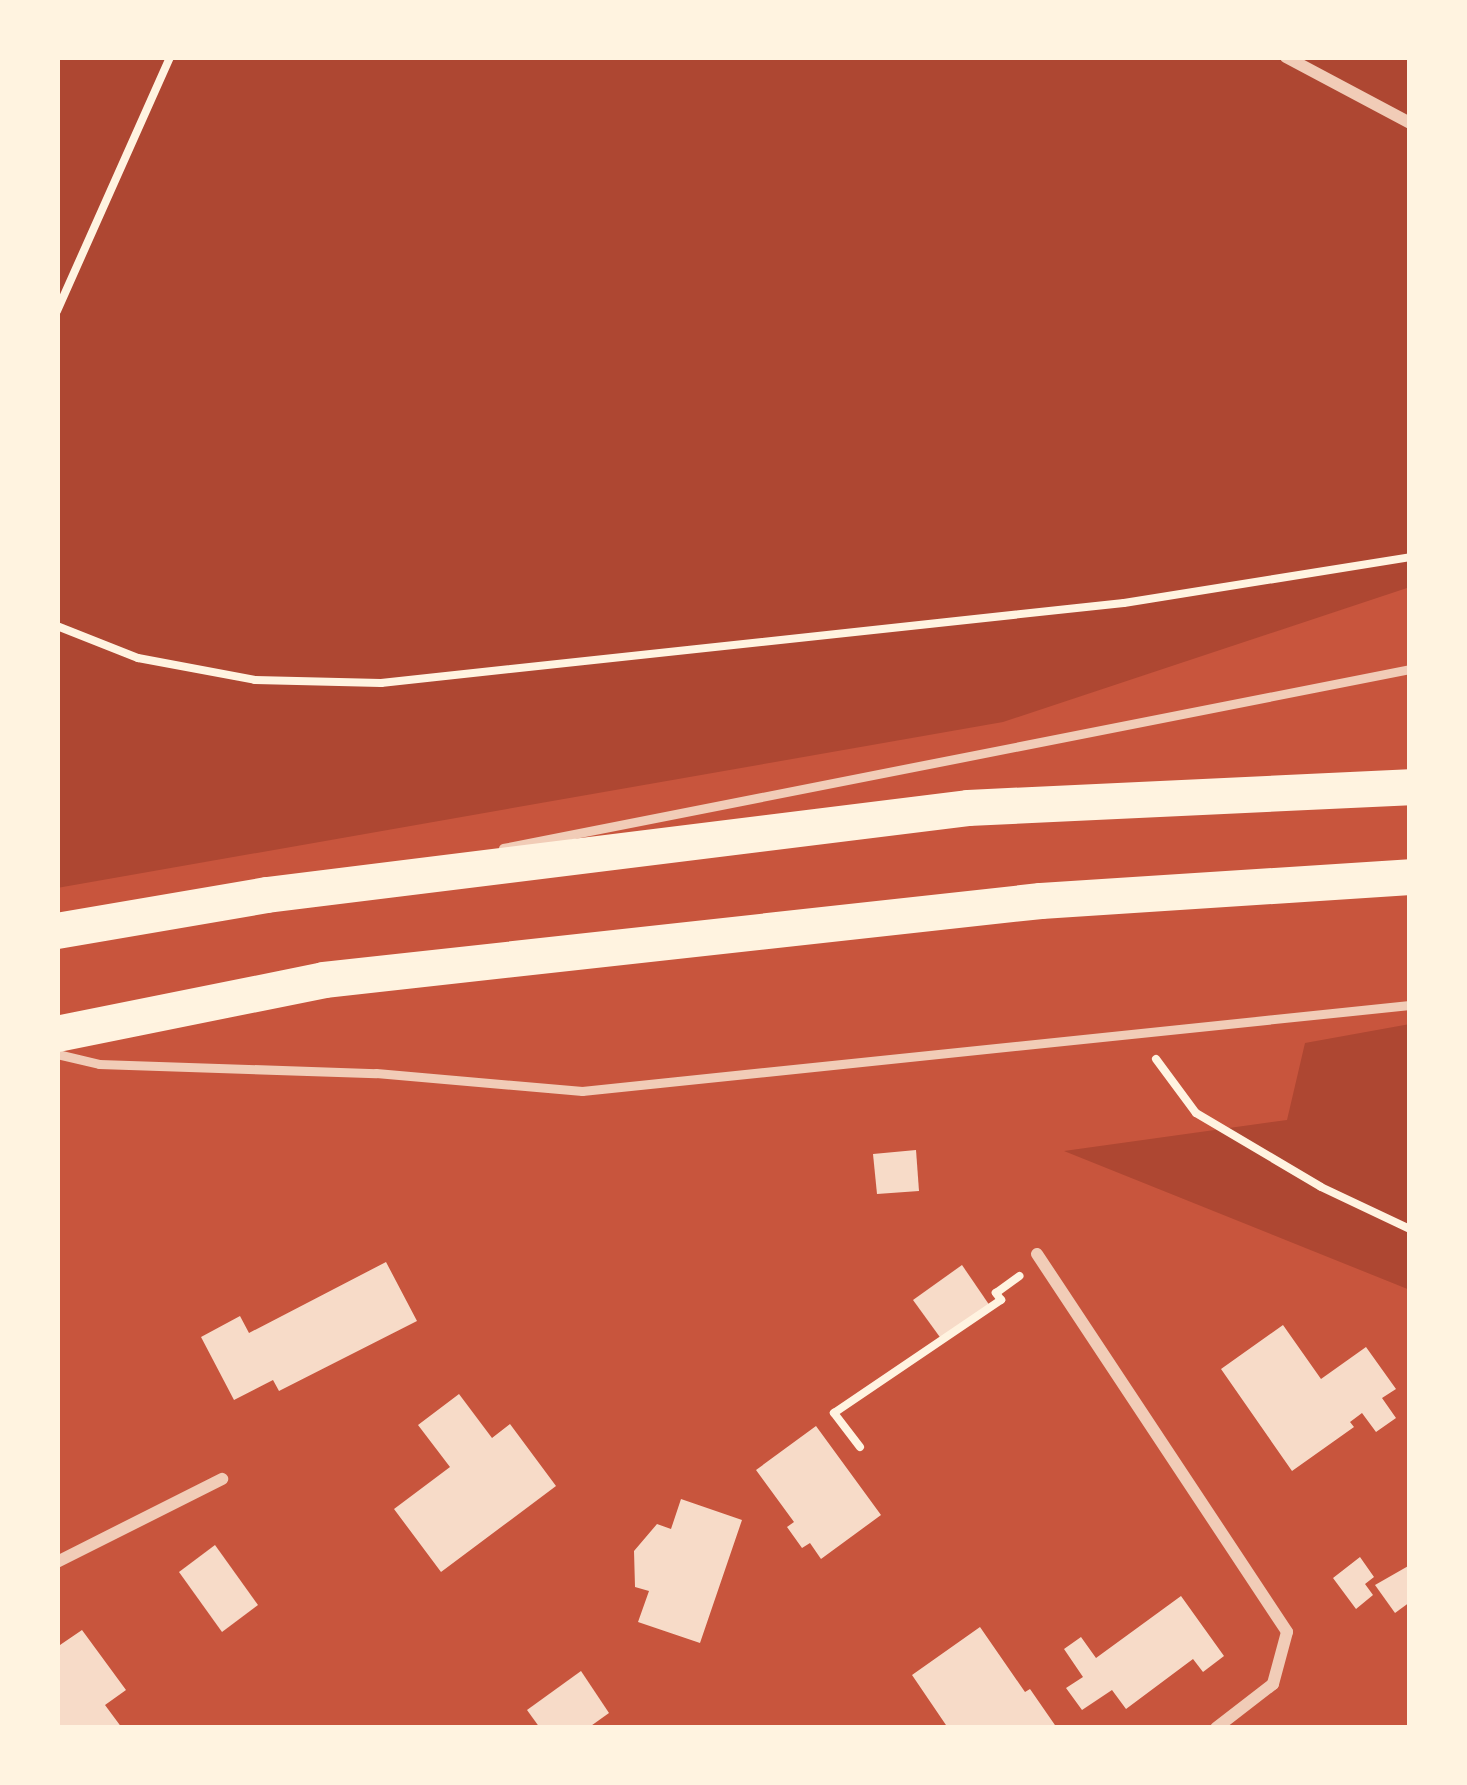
<!DOCTYPE html>
<style>
body{margin:0}
#map{position:relative;width:1467px;height:1785px;overflow:hidden;background:#c8553d;font-family:"Asap Condensed",sans-serif}
div>[style]{position:absolute}
.green>*{inset:0;background:#ae4732}
.building>*{inset:0;background:#f7dbc8}
.path>*{height:8px;margin:-4px;padding:0 4px;transform-origin:4px;border-radius:4px;background:#fff3e0}
.service>*{height:9px;margin:-4.5px;padding:0 4.5px;transform-origin:4.5px;border-radius:4.5px;background:#f1ccb7}
.minor>*{height:12px;margin:-6px;padding:0 6px;transform-origin:6px;border-radius:6px;background:#f1ccb7}
.motorway>*{height:36px;margin:-18px;padding:0 18px;transform-origin:18px;border-radius:18px;background:#fff3e0}
span{translate:-50% -50%;white-space:nowrap;text-align:center;line-height:1.15;-webkit-text-stroke:9px #fff3e0;paint-order:stroke}
.frame{position:absolute;inset:0;border:60px solid #fff3e0;pointer-events:none}
</style>
<div id="map">
<div class="green">
<div style="clip-path:polygon(57px 57px,1410px 57px,1410px 587px,1003px 722px,57px 888px)"></div>
<div style="clip-path:polygon(1410px 1024px,1410px 1290px,1064px 1151px,1287px 1120px,1305px 1043px)"></div>
</div>
<div class="building">
<div style="clip-path:polygon(916px 1150px,919px 1191px,877px 1194px,873px 1154px)"></div>
<div style="clip-path:polygon(386px 1262px,417px 1321px,279px 1391px,273px 1380px,234px 1400px,201px 1337px,240px 1316px,249px 1333px)"></div>
<div style="clip-path:polygon(962px 1265px,990px 1306px,942px 1340px,913px 1300px)"></div>
<div style="clip-path:polygon(1283px 1325px,1321px 1379px,1366px 1347px,1396px 1389px,1382px 1398px,1396px 1418px,1376px 1432px,1362px 1413px,1350px 1422px,1354px 1427px,1292px 1471px,1221px 1369px)"></div>
<div style="clip-path:polygon(459px 1394px,492px 1438px,510px 1424px,556px 1486px,441px 1572px,394px 1509px,450px 1467px,418px 1425px)"></div>
<div style="clip-path:polygon(816px 1426px,881px 1515px,821px 1559px,810px 1543px,802px 1548px,787px 1527px,794px 1522px,756px 1470px)"></div>
<div style="clip-path:polygon(681px 1499px,742px 1520px,700px 1643px,638px 1622px,649px 1591px,635px 1587px,634px 1551px,657px 1524px,671px 1529px)"></div>
<div style="clip-path:polygon(215px 1545px,258px 1605px,222px 1632px,179px 1572px)"></div>
<div style="clip-path:polygon(1360px 1557px,1374px 1577px,1365px 1584px,1373px 1595px,1356px 1609px,1333px 1578px)"></div>
<div style="clip-path:polygon(1410px 1565px,1410px 1602px,1395px 1613px,1375px 1585px)"></div>
<div style="clip-path:polygon(1181px 1596px,1224px 1656px,1203px 1672px,1193px 1659px,1126px 1709px,1112px 1690px,1082px 1710px,1066px 1688px,1083px 1677px,1064px 1649px,1081px 1637px,1096px 1658px)"></div>
<div style="clip-path:polygon(980px 1627px,1025px 1692px,1030px 1689px,1057px 1728px,948px 1728px,912px 1675px)"></div>
<div style="clip-path:polygon(82px 1630px,126px 1690px,105px 1705px,122px 1728px,57px 1728px,57px 1641px,60px 1645px)"></div>
<div style="clip-path:polygon(581px 1671px,609px 1713px,588px 1728px,540px 1728px,527px 1710px)"></div>
</div>
<div class="path">
<div style="left:57px;top:311px;width:278px;rotate:-66deg"></div>
<div style="left:57px;top:626px;width:87px;rotate:21.6deg"></div>
<div style="left:138px;top:658px;width:119px;rotate:10.6deg"></div>
<div style="left:255px;top:680px;width:126px;rotate:1.4deg"></div>
<div style="left:381px;top:683px;width:747px;rotate:-6.15deg"></div>
<div style="left:1124px;top:603px;width:290px;rotate:-9.1deg"></div>
<div style="left:1156px;top:1059px;width:67px;rotate:53.5deg"></div>
<div style="left:1196px;top:1113px;width:145px;rotate:30.6deg"></div>
<div style="left:1321px;top:1187px;width:98px;rotate:25.3deg"></div>
<div style="left:860px;top:1447px;width:43px;rotate:-127.4deg"></div>
<div style="left:834px;top:1413px;width:202px;rotate:-34.1deg"></div>
<div style="left:1001px;top:1300px;width:9px;rotate:-126deg"></div>
<div style="left:996px;top:1293px;width:29px;rotate:-36deg"></div>
</div>
<div class="service">
<div style="left:503px;top:848px;width:924px;rotate:-11.16deg"></div>
<div style="left:57px;top:1054px;width:43px;rotate:13.4deg"></div>
<div style="left:99px;top:1064px;width:277px;rotate:1.9deg"></div>
<div style="left:376px;top:1073px;width:207px;rotate:5deg"></div>
<div style="left:582px;top:1091px;width:832px;rotate:-5.93deg"></div>
</div>
<div class="minor">
<div style="left:1286px;top:57px;width:140px;rotate:28deg"></div>
<div style="left:1037px;top:1254px;width:453px;rotate:56.5deg"></div>
<div style="left:1287px;top:1632px;width:54px;rotate:105.1deg"></div>
<div style="left:1273px;top:1684px;width:72px;rotate:142.3deg"></div>
<div style="left:57px;top:1562px;width:185px;rotate:-26.7deg"></div>
</div>
<div class="motorway">
<div style="left:57px;top:931px;width:213px;rotate:-9.7deg"></div>
<div style="left:267px;top:895px;width:706px;rotate:-7.07deg"></div>
<div style="left:968px;top:808px;width:442px;rotate:-2.7deg"></div>
<div style="left:57px;top:1034px;width:272px;rotate:-11.4deg"></div>
<div style="left:324px;top:980px;width:721px;rotate:-6.29deg"></div>
<div style="left:1041px;top:901px;width:370px;rotate:-3.7deg"></div>
</div>
<div class="frame"></div>
</div>
